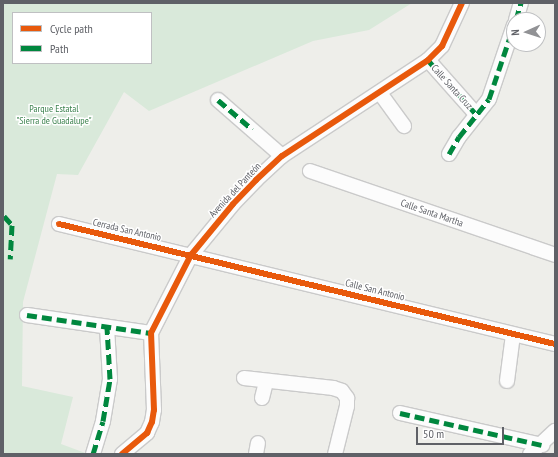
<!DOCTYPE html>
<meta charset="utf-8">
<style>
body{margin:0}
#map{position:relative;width:558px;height:457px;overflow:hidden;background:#eeeeea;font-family:"PT Sans Narrow",sans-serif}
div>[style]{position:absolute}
.green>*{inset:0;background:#d9e9da}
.roads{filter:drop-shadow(1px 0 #cacaca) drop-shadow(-1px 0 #cacaca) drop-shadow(0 1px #cacaca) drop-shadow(0 -1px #cacaca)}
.street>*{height:14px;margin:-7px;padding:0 7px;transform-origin:7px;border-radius:7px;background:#fcfcfc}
.quiet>*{height:5px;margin-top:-2.5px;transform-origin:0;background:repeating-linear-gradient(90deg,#00873e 0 10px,transparent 0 15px)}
.cycleway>*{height:6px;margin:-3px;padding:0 3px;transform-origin:3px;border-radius:3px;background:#e8590c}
span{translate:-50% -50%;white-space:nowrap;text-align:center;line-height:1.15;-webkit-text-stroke:3px #fff;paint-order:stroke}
.street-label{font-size:10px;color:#5f6167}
.park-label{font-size:10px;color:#3c824e}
.frame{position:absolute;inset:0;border:4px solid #5f6167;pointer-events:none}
.legend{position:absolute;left:12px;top:12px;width:140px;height:52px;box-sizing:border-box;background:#fff;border:1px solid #bfc0c2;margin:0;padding:5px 7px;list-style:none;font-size:12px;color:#5f6167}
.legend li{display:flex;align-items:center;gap:8px;height:20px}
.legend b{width:20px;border:1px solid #bfc0c2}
.north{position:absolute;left:506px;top:12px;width:40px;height:40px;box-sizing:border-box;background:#fff;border:1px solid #bfc0c2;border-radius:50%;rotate:267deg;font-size:11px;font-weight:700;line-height:16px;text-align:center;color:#5f6167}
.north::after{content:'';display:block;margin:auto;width:14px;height:18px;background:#919295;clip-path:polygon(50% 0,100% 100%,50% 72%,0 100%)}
.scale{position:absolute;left:416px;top:427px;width:88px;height:18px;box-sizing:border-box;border:2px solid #5f6167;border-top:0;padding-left:5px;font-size:12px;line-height:14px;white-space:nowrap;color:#5f6167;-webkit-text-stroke:3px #fff;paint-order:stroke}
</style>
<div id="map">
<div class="green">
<div style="clip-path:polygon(evenodd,3px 3px,412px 3px,369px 30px,313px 41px,149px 111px,124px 92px,78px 175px,57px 174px,23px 302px,22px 386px,73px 397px,61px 444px,88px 454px,3px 454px,3px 3px,13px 13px,151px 13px,151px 63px,13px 63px,13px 13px)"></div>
</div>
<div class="roads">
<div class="street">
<div style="left:516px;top:20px;width:18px;rotate:-74deg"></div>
<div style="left:428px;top:60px;width:72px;rotate:48.4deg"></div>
<div style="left:380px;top:93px;width:41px;rotate:54deg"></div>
<div style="left:218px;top:100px;width:85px;rotate:41.2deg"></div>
<div style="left:449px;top:154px;width:20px;rotate:-60deg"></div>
<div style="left:459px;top:137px;width:48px;rotate:-51.7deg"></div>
<div style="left:489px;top:99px;width:78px;rotate:-71.3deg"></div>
<div style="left:310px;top:171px;width:259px;rotate:18.9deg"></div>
<div style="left:59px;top:224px;width:510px;rotate:13.6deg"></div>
<div style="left:27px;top:315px;width:125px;rotate:8.3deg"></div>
<div style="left:244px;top:378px;width:90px;rotate:6.4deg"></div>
<div style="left:333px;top:388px;width:9px;rotate:18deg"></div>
<div style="left:342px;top:391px;width:9px;rotate:54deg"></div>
<div style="left:347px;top:398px;width:8px;rotate:90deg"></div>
<div style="left:347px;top:406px;width:49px;rotate:104deg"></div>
<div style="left:507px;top:381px;width:46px;rotate:-82.6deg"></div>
<div style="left:262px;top:398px;width:16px;rotate:-76deg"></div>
<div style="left:400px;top:413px;width:146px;rotate:12.7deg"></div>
<div style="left:93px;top:454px;width:34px;rotate:-73deg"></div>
<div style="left:103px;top:421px;width:43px;rotate:-80.5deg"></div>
<div style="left:110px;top:379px;width:52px;rotate:-93.3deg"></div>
<div style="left:122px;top:454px;width:33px;rotate:-40deg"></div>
<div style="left:147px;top:433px;width:12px;rotate:-66deg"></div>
<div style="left:152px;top:422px;width:12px;rotate:-81deg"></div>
<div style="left:154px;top:410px;width:77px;rotate:-92.2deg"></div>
<div style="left:151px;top:333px;width:88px;rotate:-62.9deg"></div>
<div style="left:191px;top:255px;width:66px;rotate:-50.5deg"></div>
<div style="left:233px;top:204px;width:33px;rotate:-46deg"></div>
<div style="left:256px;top:180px;width:35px;rotate:-43deg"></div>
<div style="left:282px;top:156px;width:175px;rotate:-33.3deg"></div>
<div style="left:428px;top:60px;width:20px;rotate:-45deg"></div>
<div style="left:442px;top:46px;width:47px;rotate:-65.1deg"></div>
<div style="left:256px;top:454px;width:11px;rotate:-80deg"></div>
<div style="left:530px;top:454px;width:34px;rotate:-43deg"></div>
</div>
</div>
<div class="quiet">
<div style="left:516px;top:20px;width:18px;rotate:-74deg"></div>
<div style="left:428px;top:60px;width:72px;rotate:48.4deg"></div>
<div style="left:218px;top:100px;width:45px;rotate:40.5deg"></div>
<div style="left:449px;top:154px;width:20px;rotate:-60deg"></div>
<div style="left:459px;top:137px;width:48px;rotate:-51.7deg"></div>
<div style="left:489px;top:99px;width:78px;rotate:-71.3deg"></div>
<div style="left:3px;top:218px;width:2px;rotate:-63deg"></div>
<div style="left:4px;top:216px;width:12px;rotate:48deg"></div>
<div style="left:12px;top:225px;width:34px;rotate:93deg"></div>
<div style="left:27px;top:315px;width:125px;rotate:8.3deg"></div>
<div style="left:400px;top:413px;width:146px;rotate:12.7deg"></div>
<div style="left:93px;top:454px;width:34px;rotate:-73deg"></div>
<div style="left:103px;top:421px;width:43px;rotate:-80.5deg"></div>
<div style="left:110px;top:379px;width:52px;rotate:-93.3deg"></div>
</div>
<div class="cycleway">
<div style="left:59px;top:224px;width:510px;rotate:13.6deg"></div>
<div style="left:122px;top:454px;width:33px;rotate:-40deg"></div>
<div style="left:147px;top:433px;width:12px;rotate:-66deg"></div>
<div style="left:152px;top:422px;width:12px;rotate:-81deg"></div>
<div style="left:154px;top:410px;width:77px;rotate:-92.2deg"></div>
<div style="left:151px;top:333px;width:88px;rotate:-62.9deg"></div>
<div style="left:191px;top:255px;width:66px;rotate:-50.5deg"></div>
<div style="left:233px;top:204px;width:33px;rotate:-46deg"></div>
<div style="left:256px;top:180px;width:35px;rotate:-43deg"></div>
<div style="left:282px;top:156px;width:175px;rotate:-33.3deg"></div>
<div style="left:428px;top:60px;width:20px;rotate:-45deg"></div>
<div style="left:442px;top:46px;width:47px;rotate:-65.1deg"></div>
</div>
<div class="street-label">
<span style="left:452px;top:87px;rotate:48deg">Calle Santa Cruz</span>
<span style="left:235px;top:190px;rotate:-47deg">Avenida del Panteón</span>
<span style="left:432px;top:213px;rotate:19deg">Calle Santa Martha</span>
<span style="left:127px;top:230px;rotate:13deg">Cerrada San Antonio</span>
<span style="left:375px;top:290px;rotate:14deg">Calle San Antonio</span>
</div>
<div class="park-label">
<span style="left:54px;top:114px">Parque Estatal<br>"Sierra de Guadalupe"</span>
</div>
<div class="frame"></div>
<ul class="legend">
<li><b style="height:5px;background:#e8590c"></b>Cycle path</li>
<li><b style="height:5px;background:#00873e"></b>Path</li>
</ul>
<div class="north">N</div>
<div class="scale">50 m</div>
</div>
